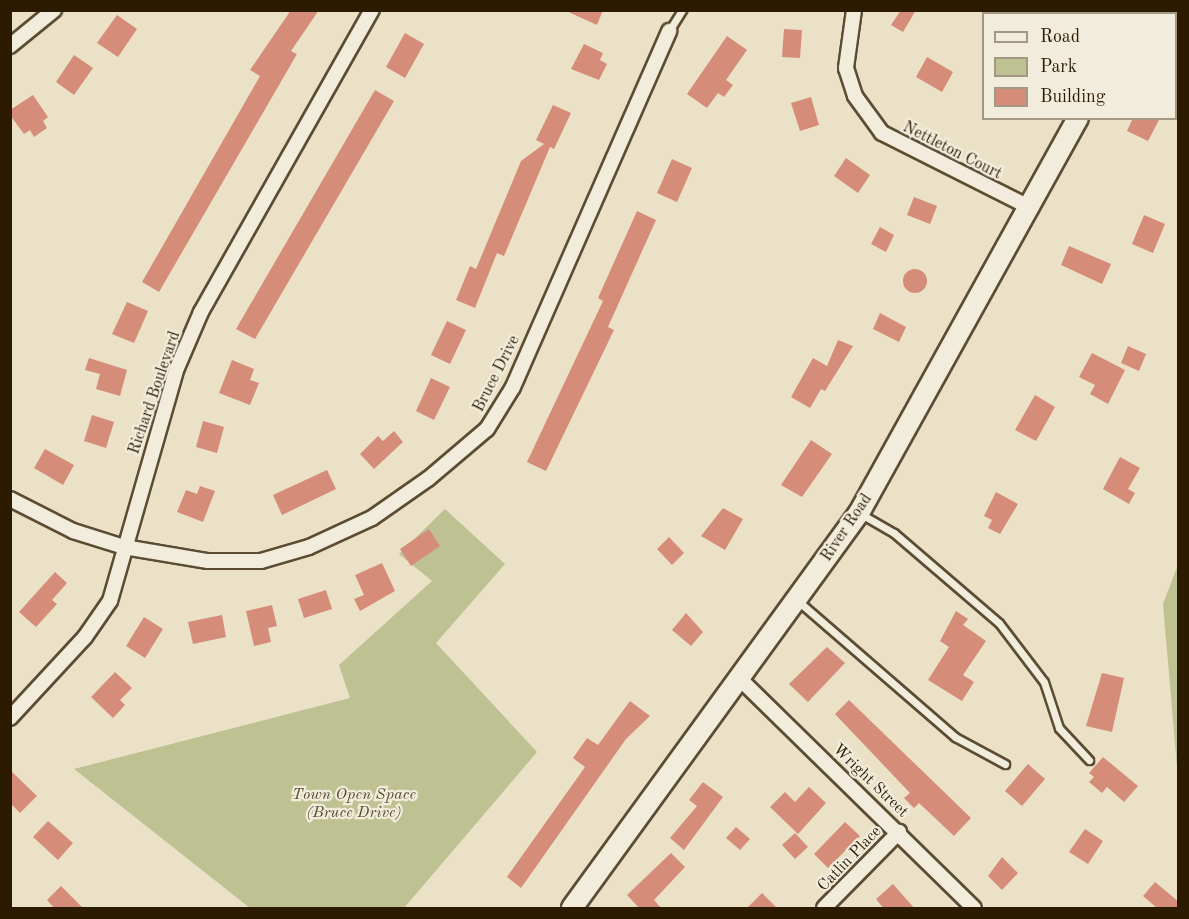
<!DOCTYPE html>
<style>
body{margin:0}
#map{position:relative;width:1189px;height:919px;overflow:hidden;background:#eae1c7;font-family:"Old Standard TT",serif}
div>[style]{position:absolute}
.green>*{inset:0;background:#bec191}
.building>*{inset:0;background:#d58d7a}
.round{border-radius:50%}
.roads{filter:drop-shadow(2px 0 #5c4c32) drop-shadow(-2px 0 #5c4c32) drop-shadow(0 2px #5c4c32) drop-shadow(0 -2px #5c4c32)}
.lane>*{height:7px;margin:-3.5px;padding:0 3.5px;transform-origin:3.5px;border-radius:3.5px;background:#f1ecdb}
.street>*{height:14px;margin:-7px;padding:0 7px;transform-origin:7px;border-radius:7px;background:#f1ecdb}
.secondary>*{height:20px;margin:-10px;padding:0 10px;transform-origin:10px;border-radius:10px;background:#f1ecdb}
span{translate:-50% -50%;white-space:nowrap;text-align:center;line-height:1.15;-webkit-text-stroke:4.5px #f1ecdb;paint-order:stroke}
.street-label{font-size:16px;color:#2c1a01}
.park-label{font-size:16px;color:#584c2c;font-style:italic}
.frame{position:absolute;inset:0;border:12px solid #2c1a01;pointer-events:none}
.legend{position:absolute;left:982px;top:12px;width:195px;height:108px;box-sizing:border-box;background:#f1ecdb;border:2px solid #a29884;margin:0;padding:8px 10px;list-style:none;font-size:18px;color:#2c1a01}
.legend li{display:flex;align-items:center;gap:12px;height:30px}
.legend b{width:30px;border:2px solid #a29884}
</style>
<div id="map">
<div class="green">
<div style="clip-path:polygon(445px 509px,505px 564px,436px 643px,537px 752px,404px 908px,250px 908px,74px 769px,350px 698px,339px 665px,432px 581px,399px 554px)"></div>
<div style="clip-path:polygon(1178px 565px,1178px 779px,1163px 604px)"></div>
</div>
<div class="building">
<div style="clip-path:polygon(291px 10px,319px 10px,291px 51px,297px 54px,159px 292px,142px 282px,260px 76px,250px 70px)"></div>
<div style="clip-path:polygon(564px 10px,603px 10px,597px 25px)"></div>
<div style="clip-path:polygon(901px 10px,916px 10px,903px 32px,891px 25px)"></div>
<div style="clip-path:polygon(117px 15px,137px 29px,118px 57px,97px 43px)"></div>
<div style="clip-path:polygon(784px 29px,802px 30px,800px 58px,782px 57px)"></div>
<div style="clip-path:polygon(405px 33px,424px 44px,405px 78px,386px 67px)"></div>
<div style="clip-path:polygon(727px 36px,747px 50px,726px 80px,733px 85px,724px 97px,718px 93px,707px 108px,687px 94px)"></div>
<div style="clip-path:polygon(584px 44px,603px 53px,600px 60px,607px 64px,599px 80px,571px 69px)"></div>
<div style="clip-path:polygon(74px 55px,93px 68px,74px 95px,56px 82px)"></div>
<div style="clip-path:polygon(927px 57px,953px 72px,942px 92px,916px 77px)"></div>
<div style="clip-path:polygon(375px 90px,394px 101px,255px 339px,236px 329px)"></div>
<div style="clip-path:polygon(33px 95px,48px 117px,43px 121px,47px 128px,34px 137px,30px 130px,24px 134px,10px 115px,10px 110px)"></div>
<div style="clip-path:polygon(811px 97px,819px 125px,800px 131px,791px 103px)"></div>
<div style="clip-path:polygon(553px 105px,571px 113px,554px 149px,550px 147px,504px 256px,497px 253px,475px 308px,456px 300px,470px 266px,476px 269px,521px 161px,544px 144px,536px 140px)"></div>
<div style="clip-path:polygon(1133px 118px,1160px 118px,1148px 141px,1127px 131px)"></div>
<div style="clip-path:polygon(846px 158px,870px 175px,858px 193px,834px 176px)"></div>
<div style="clip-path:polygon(672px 159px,692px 168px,677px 202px,657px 193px)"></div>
<div style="clip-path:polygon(914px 197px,937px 206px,930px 224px,907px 215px)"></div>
<div style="clip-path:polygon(637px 211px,656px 220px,608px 327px,614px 330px,546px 471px,527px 462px,603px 301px,598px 298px)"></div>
<div style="clip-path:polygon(1144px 215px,1165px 224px,1153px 253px,1132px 244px)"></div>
<div style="clip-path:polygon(880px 227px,894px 235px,886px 252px,871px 244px)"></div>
<div style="clip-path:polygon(1069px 246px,1111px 264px,1102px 284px,1061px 265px)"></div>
<div class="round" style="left:903px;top:269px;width:24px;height:24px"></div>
<div style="clip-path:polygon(127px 302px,148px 311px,134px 343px,112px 334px)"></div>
<div style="clip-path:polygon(880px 313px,906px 327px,899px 342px,873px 329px)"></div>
<div style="clip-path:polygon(447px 321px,466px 330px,450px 364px,431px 355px)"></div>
<div style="clip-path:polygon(838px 340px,853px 346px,825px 391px,821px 389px,810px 408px,791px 397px,813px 358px,827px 366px)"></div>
<div style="clip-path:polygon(1128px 346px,1146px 354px,1139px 371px,1121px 363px)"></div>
<div style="clip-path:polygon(1092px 353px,1125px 370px,1108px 404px,1090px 394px,1095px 385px,1079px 377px)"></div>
<div style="clip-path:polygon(89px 358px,127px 370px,120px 396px,96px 389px,100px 374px,85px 370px)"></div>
<div style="clip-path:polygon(232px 360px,254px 369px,250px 380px,259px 383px,250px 405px,219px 393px)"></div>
<div style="clip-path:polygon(431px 378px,450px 387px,434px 420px,416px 411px)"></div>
<div style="clip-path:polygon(1035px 395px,1055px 407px,1036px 441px,1015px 430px)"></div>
<div style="clip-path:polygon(92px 415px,114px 422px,106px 448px,84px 441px)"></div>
<div style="clip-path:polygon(203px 421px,224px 427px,217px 453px,196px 447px)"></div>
<div style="clip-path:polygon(394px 431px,403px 442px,374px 469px,360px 454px,378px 436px,383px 441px)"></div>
<div style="clip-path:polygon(811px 440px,832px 454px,802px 497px,781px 485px)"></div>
<div style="clip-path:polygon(45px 449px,74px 465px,63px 485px,34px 468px)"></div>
<div style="clip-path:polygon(1120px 457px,1140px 468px,1128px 489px,1135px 493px,1129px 504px,1103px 489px)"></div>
<div style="clip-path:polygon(327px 470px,336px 489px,282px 515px,273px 495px)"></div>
<div style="clip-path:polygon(200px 486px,215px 491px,203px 522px,177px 512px,186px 490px,197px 494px)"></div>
<div style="clip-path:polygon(996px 492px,1018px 504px,1000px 534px,988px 528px,992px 520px,984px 516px)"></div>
<div style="clip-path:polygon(723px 508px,743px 519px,725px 550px,701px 536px)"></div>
<div style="clip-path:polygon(429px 529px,440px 546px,411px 566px,400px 549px)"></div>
<div style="clip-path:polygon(669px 537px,684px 553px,672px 565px,657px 549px)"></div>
<div style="clip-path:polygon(382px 563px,395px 591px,360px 611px,354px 599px,364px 595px,355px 575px)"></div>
<div style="clip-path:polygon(55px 572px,67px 583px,52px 600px,57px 604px,36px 627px,19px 612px)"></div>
<div style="clip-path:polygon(326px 590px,332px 609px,304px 618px,298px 599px)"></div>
<div style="clip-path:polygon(272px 605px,277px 626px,268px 628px,271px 642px,254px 646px,246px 611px)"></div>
<div style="clip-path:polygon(956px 611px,968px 619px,963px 625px,986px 641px,963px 675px,974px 682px,962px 701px,928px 680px,949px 647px,940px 641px)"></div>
<div style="clip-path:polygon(686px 613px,703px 632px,691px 646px,672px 630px)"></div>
<div style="clip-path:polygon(222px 615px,226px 637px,193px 644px,188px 622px)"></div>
<div style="clip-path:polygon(144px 617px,163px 629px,145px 658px,126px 646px)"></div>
<div style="clip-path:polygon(827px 647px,845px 663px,808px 702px,789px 684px)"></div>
<div style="clip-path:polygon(115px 672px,132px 688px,120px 700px,125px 705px,113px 718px,91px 697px)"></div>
<div style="clip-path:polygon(1102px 673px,1124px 678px,1112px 732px,1086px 726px)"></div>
<div style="clip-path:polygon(849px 700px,971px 818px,954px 836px,919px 803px,914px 808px,904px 798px,910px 793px,835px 714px)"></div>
<div style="clip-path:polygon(630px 701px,650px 716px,626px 739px,521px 888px,507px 877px,585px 767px,573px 758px,587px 738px,598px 745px)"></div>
<div style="clip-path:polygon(1103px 757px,1138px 786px,1124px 802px,1107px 787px,1102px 793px,1089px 782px,1094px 777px,1089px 773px)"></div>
<div style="clip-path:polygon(1028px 764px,1045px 779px,1022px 806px,1005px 791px)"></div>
<div style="clip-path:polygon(10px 770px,37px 796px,20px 813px,10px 803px)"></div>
<div style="clip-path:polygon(703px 782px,723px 797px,684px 850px,670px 838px,697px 806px,689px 800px)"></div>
<div style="clip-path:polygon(809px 787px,826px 803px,798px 834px,770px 807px,785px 792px,795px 802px)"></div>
<div style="clip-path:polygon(48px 821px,73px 843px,58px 860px,33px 837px)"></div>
<div style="clip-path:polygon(845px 822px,860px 836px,828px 868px,814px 854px)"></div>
<div style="clip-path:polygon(736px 827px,750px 839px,740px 850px,726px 838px)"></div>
<div style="clip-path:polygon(1085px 829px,1103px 841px,1088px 864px,1069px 852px)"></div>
<div style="clip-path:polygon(795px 833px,808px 847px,795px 859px,782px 845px)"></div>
<div style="clip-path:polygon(671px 853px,685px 867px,654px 900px,662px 909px,640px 909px,627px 895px)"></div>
<div style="clip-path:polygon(1002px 857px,1018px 873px,1002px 890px,988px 876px)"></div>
<div style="clip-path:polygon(1155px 882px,1179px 902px,1179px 909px,1158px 909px,1143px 896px)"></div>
<div style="clip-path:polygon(893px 884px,900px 892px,915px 909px,884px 909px,876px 899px)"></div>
<div style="clip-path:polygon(61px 886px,84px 909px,55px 909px,47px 900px)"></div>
<div style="clip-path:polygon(762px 893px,778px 909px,746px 909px)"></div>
</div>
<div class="roads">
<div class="lane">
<div style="left:669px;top:31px;width:25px;rotate:-58deg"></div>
<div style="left:861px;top:514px;width:38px;rotate:30deg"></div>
<div style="left:894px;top:533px;width:138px;rotate:40.6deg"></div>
<div style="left:999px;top:623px;width:74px;rotate:52.7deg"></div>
<div style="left:1044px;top:682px;width:48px;rotate:71.9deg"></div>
<div style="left:1059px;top:728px;width:44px;rotate:46.8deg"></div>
<div style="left:798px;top:601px;width:208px;rotate:40.9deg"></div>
<div style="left:955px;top:737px;width:57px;rotate:28.4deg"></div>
</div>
<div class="street">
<div style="left:854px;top:10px;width:59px;rotate:97.9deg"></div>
<div style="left:846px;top:68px;width:29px;rotate:72deg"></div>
<div style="left:855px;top:96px;width:46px;rotate:53.9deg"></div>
<div style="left:882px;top:133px;width:167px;rotate:26.7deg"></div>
<div style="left:10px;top:46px;width:57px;rotate:-39.3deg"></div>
<div style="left:10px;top:499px;width:71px;rotate:26.9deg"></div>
<div style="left:73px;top:531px;width:53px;rotate:17.4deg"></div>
<div style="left:124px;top:547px;width:85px;rotate:9.5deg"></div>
<div style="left:208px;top:561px;width:53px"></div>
<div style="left:261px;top:561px;width:50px;rotate:-16.3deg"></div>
<div style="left:309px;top:547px;width:69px;rotate:-24.7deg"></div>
<div style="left:372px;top:518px;width:68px;rotate:-34.9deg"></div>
<div style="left:428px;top:479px;width:77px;rotate:-40.3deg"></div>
<div style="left:487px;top:429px;width:49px;rotate:-58.2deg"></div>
<div style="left:513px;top:387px;width:389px;rotate:-66.3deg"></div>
<div style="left:741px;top:680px;width:326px;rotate:44.4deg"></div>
<div style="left:10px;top:718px;width:110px;rotate:-47.2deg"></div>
<div style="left:85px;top:637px;width:44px;rotate:-55.2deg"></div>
<div style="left:110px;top:601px;width:242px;rotate:-74deg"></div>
<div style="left:177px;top:368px;width:61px;rotate:-66.8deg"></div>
<div style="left:201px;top:312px;width:347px;rotate:-60.5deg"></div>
<div style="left:824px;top:908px;width:107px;rotate:-45.4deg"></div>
</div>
<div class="secondary">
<div style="left:1132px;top:14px;width:4px;rotate:-76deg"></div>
<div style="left:572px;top:908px;width:488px;rotate:-54deg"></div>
<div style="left:859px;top:513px;width:452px;rotate:-61deg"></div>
</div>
</div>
<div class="street-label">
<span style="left:952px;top:151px;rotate:27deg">Nettleton Court</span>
<span style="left:497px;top:374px;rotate:-63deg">Bruce Drive</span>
<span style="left:155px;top:393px;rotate:-71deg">Richard Boulevard</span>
<span style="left:847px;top:528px;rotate:-56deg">River Road</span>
<span style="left:870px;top:781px;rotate:44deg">Wright Street</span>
<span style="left:850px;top:859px;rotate:-46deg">Catlin Place</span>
</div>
<div class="park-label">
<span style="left:354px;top:804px">Town Open Space<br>(Bruce Drive)</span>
</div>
<div class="frame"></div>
<ul class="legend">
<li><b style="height:8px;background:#f1ecdb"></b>Road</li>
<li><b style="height:16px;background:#bec191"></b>Park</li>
<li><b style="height:16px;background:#d58d7a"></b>Building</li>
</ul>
</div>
